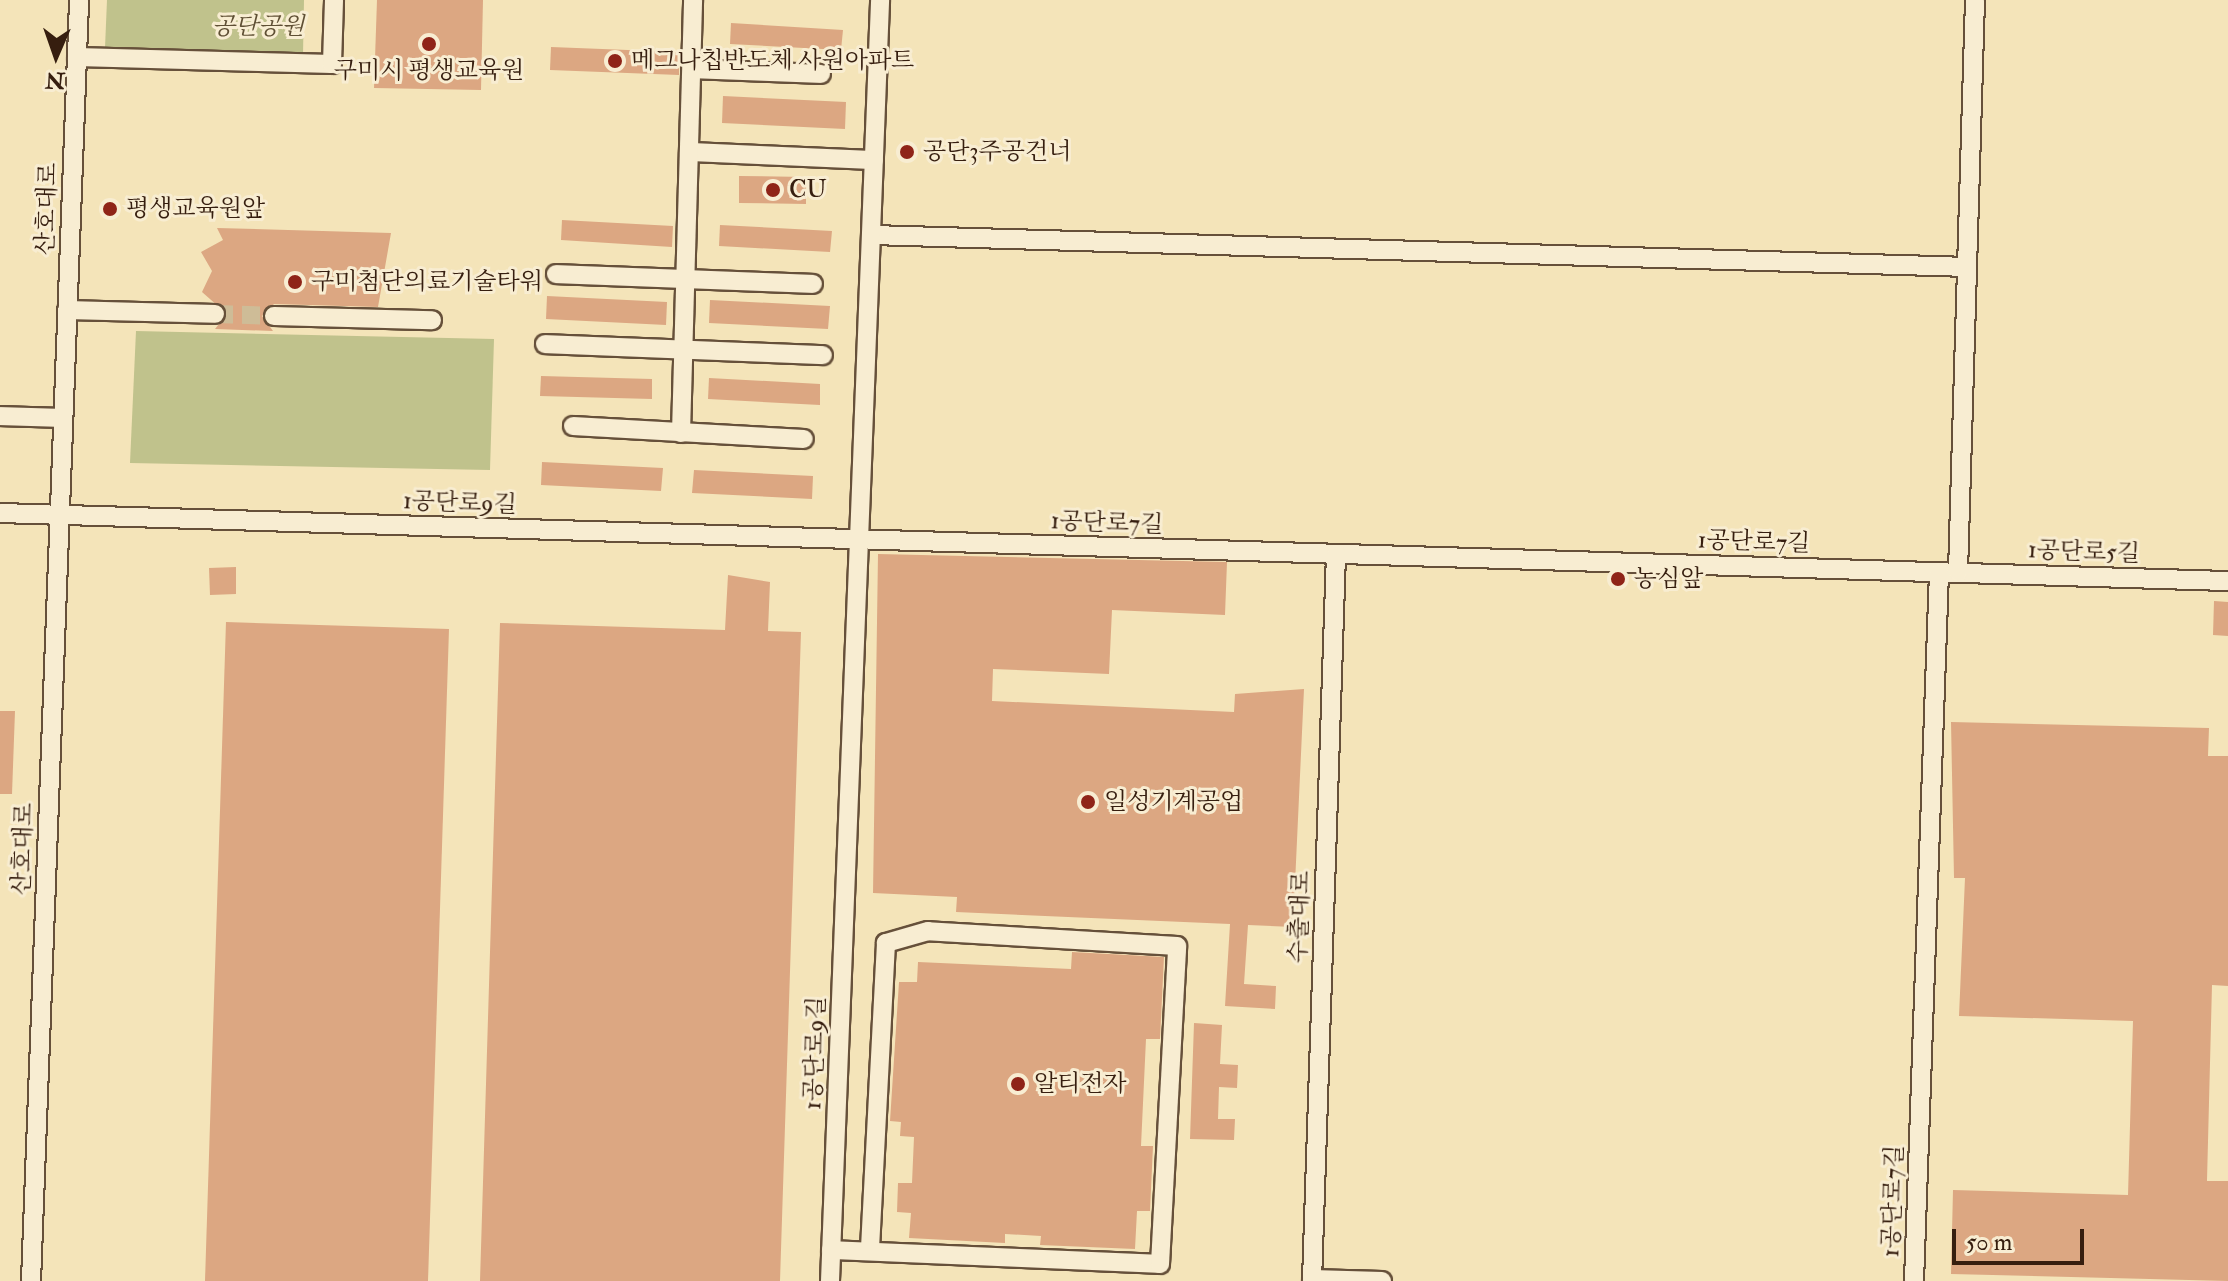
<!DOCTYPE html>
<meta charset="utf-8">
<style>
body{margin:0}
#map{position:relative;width:2228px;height:1281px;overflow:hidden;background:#f4e4b9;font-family:"IM FELL Double Pica","Noto Serif KR",serif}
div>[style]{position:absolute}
.green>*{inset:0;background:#c0c28c}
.building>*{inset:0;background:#dca782}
.minor-tunnel>*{height:18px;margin-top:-9px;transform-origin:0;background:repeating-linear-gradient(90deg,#cebc97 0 18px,transparent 0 27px)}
.roads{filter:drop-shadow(2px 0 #66503a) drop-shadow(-2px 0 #66503a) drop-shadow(0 2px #66503a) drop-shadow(0 -2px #66503a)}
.minor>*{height:18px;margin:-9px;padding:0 9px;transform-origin:9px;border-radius:9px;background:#f8edd2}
.dots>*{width:22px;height:22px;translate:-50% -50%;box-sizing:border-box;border:4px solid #f8edd2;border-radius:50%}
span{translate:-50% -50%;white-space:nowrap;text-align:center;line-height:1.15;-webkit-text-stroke:6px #f8edd2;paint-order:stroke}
.park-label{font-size:24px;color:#5f4f34;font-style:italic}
.poi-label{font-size:24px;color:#361e0f}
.left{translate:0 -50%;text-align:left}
.street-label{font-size:24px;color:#361e0f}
.north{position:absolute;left:16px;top:16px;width:80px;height:80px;-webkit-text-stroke:6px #f8edd2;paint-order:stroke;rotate:182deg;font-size:22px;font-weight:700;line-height:32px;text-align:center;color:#361e0f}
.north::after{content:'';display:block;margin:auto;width:28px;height:36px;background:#361e0f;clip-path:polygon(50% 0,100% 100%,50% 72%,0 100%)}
.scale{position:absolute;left:1952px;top:1229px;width:132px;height:36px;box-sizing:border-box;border:4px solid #361e0f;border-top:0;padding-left:10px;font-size:24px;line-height:28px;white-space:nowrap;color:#361e0f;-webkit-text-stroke:6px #f8edd2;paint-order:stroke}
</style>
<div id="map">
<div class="green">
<div style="clip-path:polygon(107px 0,304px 0,303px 55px,105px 48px)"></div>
<div style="clip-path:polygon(136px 331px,494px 339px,490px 470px,130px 463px)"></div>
</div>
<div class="building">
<div style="clip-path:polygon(377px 0,483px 0,481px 90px,374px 88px)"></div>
<div style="clip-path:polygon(731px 23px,843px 30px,841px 50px,730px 44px)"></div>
<div style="clip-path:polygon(551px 47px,679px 52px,679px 75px,550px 70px)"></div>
<div style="clip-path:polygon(723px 96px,846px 102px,845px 129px,722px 123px)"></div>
<div style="clip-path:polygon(739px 176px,806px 177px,806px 204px,739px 203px)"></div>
<div style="clip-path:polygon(562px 220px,673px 226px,672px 247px,561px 240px)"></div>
<div style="clip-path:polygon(720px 225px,832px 231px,830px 252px,719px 246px)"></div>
<div style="clip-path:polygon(217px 228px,391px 233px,378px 307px,274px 304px,262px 316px,273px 331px,215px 329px,227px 314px,202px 292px,212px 271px,201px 252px,223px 240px)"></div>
<div style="clip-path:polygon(547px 296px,667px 302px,666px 325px,546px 319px)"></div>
<div style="clip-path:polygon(710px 300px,830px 306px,828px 329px,709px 323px)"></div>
<div style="clip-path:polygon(541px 376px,652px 379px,652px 399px,540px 396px)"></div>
<div style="clip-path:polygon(709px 378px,820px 384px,820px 405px,708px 399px)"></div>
<div style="clip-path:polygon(542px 462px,663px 468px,661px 491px,541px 485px)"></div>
<div style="clip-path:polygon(694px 470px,813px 476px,812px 499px,692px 493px)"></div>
<div style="clip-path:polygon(878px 554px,1227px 562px,1225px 615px,1112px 610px,1109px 674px,993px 669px,992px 701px,1234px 712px,1235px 694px,1304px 689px,1293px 927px,1248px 925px,1244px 984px,1276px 986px,1275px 1009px,1225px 1006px,1230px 924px,956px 912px,957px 897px,873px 893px)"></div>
<div style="clip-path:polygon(236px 567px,236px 594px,210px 595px,209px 568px)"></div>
<div style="clip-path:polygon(728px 575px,770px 582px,768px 631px,801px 632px,780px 1281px,480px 1281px,500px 623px,725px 630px)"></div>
<div style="clip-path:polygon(2214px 601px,2228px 602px,2228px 636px,2213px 635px)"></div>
<div style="clip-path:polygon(226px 622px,449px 629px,428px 1281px,205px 1281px)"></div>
<div style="clip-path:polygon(0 711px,15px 711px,12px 794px,0 794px)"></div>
<div style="clip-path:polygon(1951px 722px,2209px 728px,2208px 756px,2228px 756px,2228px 986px,2212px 985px,2207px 1181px,2228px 1181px,2228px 1281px,1951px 1274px,1953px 1190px,2128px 1195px,2133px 1021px,1959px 1016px,1965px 878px,1954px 878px)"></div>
<div style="clip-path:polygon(1072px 952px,1164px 957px,1160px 1039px,1146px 1039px,1141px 1146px,1153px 1146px,1150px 1211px,1137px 1211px,1135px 1249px,1040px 1245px,1041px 1236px,1005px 1234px,1005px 1243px,909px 1238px,911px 1213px,897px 1212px,898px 1183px,912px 1183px,914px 1137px,900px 1136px,901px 1122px,890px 1121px,899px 982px,917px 982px,918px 962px,1071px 969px)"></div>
<div style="clip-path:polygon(1194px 1023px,1222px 1025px,1220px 1064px,1238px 1065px,1237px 1088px,1219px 1087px,1218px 1119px,1235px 1119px,1234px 1140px,1190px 1139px)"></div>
</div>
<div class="minor-tunnel">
<div style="left:215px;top:314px;width:59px;rotate:1.9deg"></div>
</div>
<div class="roads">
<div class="minor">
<div style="left:77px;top:57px;width:255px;rotate:1.6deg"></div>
<div style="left:332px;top:64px;width:64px;rotate:-88.2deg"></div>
<div style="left:692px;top:69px;width:129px;rotate:2.2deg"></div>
<div style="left:689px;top:152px;width:185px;rotate:2.5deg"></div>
<div style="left:871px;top:235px;width:1096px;rotate:1.67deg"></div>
<div style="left:556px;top:274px;width:257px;rotate:2.2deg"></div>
<div style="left:67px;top:310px;width:148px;rotate:1.5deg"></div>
<div style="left:274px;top:316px;width:158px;rotate:1.5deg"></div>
<div style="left:545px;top:344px;width:278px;rotate:2.3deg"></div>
<div style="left:0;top:416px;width:63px;rotate:1.8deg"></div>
<div style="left:573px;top:426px;width:231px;rotate:3.2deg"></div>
<div style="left:681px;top:433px;width:433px;rotate:-88.4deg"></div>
<div style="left:0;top:513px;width:2229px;rotate:1.75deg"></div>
<div style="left:1958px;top:572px;width:572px;rotate:-88.3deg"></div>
<div style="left:831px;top:1250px;width:329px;rotate:2.4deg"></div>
<div style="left:1160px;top:1264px;width:318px;rotate:-86.9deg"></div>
<div style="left:1177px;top:946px;width:249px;rotate:-176.6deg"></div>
<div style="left:928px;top:931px;width:44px;rotate:164.1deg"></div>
<div style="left:886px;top:943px;width:308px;rotate:93deg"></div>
<div style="left:1312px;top:1279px;width:70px;rotate:1.6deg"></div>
<div style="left:31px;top:1281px;width:1282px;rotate:-87.85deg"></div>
<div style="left:830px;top:1281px;width:1282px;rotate:-87.76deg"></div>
<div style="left:1312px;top:1281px;width:727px;rotate:-88.11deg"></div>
<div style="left:1914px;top:1281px;width:709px;rotate:-87.98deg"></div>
</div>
</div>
<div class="dots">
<div style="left:429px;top:44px;background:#8f2418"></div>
<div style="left:615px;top:61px;background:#8f2418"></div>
<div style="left:907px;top:152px;background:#8f2418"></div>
<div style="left:773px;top:190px;background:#8f2418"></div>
<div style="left:110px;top:209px;background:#8f2418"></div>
<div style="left:295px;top:282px;background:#8f2418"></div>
<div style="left:1618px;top:579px;background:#8f2418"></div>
<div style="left:1088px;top:802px;background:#8f2418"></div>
<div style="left:1018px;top:1084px;background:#8f2418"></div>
</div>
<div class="park-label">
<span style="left:258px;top:27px">공단공원</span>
</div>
<div class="poi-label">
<span class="left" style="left:631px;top:61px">메그나칩반도체 사원아파트</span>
<span style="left:429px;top:71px">구미시 평생교육원</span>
<span class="left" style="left:923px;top:152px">공단3주공건너</span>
<span class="left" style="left:789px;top:190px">CU</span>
<span class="left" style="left:126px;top:209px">평생교육원앞</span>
<span class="left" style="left:311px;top:282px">구미첨단의료기술타워</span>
<span class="left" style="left:1634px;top:579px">농심앞</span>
<span class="left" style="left:1104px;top:802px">일성기계공업</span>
<span class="left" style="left:1034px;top:1084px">알티전자</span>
</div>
<div class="street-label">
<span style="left:47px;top:209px;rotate:-88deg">산호대로</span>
<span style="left:460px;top:503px;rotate:2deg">1공단로9길</span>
<span style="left:1107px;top:523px;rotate:2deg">1공단로7길</span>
<span style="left:1754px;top:542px;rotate:2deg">1공단로7길</span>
<span style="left:2084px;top:552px;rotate:2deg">1공단로5길</span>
<span style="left:23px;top:849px;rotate:-88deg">산호대로</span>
<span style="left:1300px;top:917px;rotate:-88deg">수출대로</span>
<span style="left:815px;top:1053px;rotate:-88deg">1공단로9길</span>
<span style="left:1893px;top:1201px;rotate:-88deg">1공단로7길</span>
</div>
<div class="north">N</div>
<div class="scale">50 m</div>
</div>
